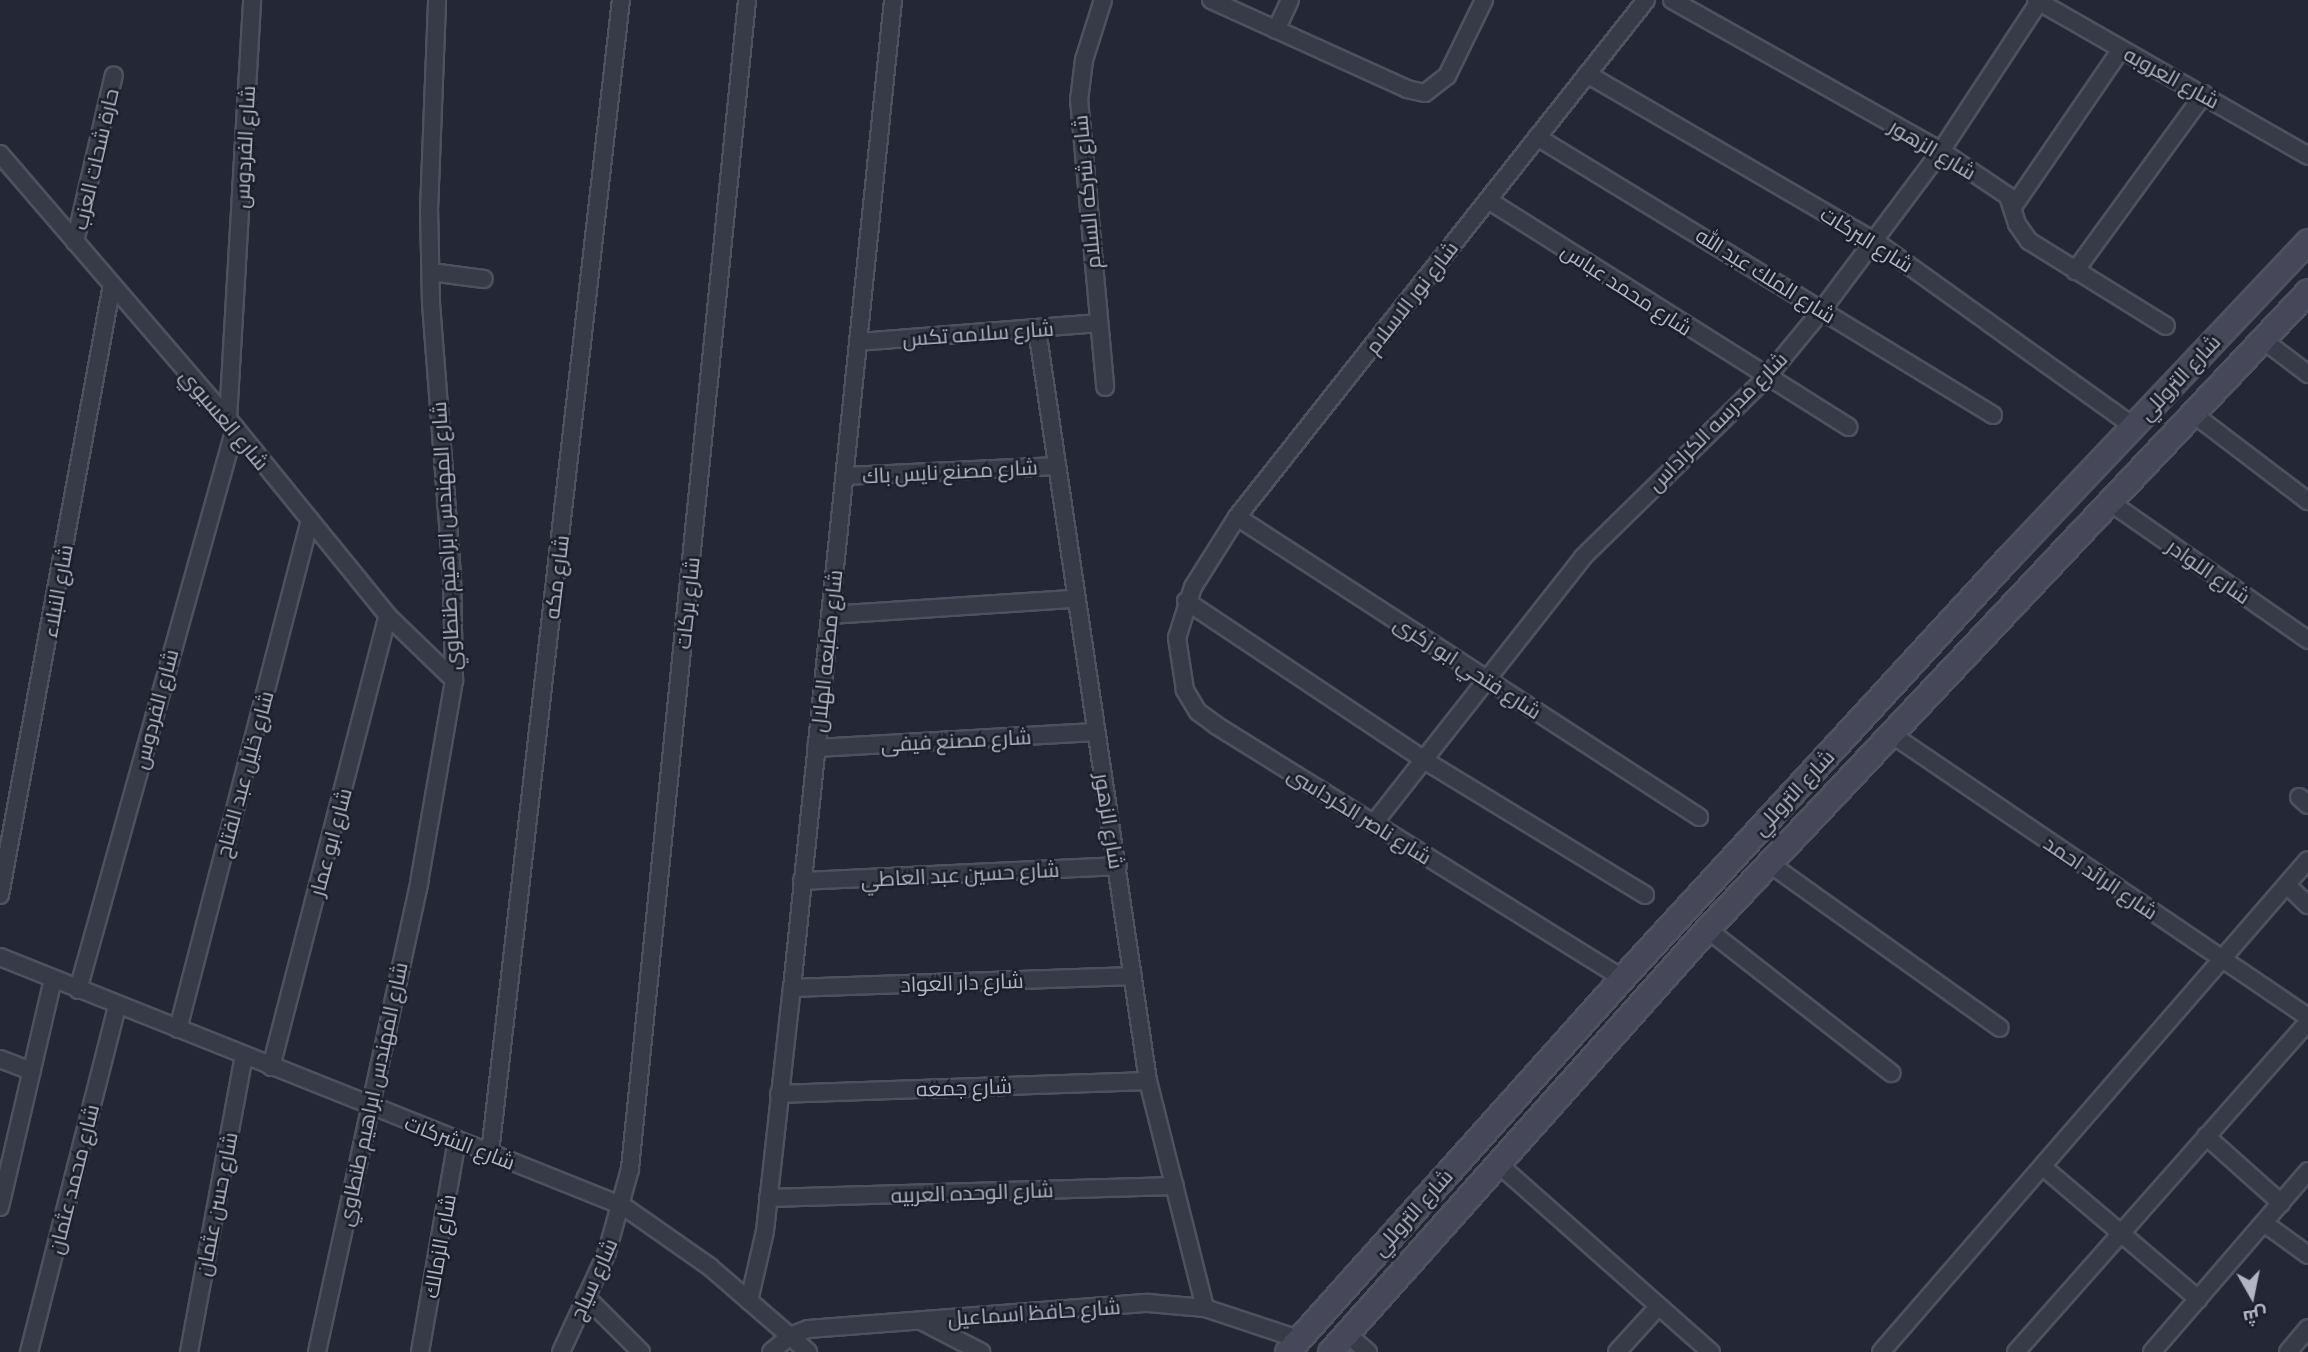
<!DOCTYPE html>
<meta charset="utf-8">
<style>
body{margin:0}
#map{position:relative;width:2308px;height:1352px;overflow:hidden;background:#242736;font-family:Manrope,Cairo,sans-serif}
div>[style]{position:absolute}
.roads{filter:drop-shadow(2px 0 #4f525e) drop-shadow(-2px 0 #4f525e) drop-shadow(0 2px #4f525e) drop-shadow(0 -2px #4f525e)}
.street>*{height:16px;margin:-8px;padding:0 8px;transform-origin:8px;border-radius:8px;background:#373a47}
.secondary>*{height:23px;margin:-11.5px;padding:0 11.5px;transform-origin:11.5px;border-radius:11.5px;background:#464859}
span{translate:-50% -50%;white-space:nowrap;text-align:center;line-height:1.15;-webkit-text-stroke:5px #1c1f2b;paint-order:stroke}
.street-label{font-size:21px;color:#b2b5c3}
.north{position:absolute;left:2217px;top:1261px;width:70px;height:70px;-webkit-text-stroke:5px #1c1f2b;paint-order:stroke;rotate:171deg;font-size:19px;font-weight:700;line-height:28px;text-align:center;color:#b2b5c3}
.north::after{content:'';display:block;margin:auto;width:24px;height:32px;background:#b2b5c3;clip-path:polygon(50% 0,100% 100%,50% 72%,0 100%)}
</style>
<div id="map">
<div class="roads">
<div class="street">
<div style="left:1103px;top:0;width:63px;rotate:107.6deg"></div>
<div style="left:1084px;top:60px;width:39px;rotate:97deg"></div>
<div style="left:1079px;top:99px;width:289px;rotate:84.8deg"></div>
<div style="left:1211px;top:0;width:215px;rotate:24.4deg"></div>
<div style="left:1407px;top:89px;width:18px;rotate:13deg"></div>
<div style="left:1425px;top:93px;width:28px;rotate:-38deg"></div>
<div style="left:1447px;top:76px;width:85px;rotate:-64deg"></div>
<div style="left:1672px;top:0;width:308px;rotate:29.3deg"></div>
<div style="left:1941px;top:151px;width:81px;rotate:33.9deg"></div>
<div style="left:2008px;top:196px;width:29px;rotate:72deg"></div>
<div style="left:2017px;top:224px;width:21px;rotate:55deg"></div>
<div style="left:2029px;top:241px;width:161px;rotate:31.8deg"></div>
<div style="left:2036px;top:0;width:314px;rotate:29.8deg"></div>
<div style="left:1276px;top:30px;width:33px;rotate:-65deg"></div>
<div style="left:1587px;top:74px;width:334px;rotate:30.2deg"></div>
<div style="left:1876px;top:242px;width:316px;rotate:35.6deg"></div>
<div style="left:1537px;top:137px;width:534px;rotate:31.37deg"></div>
<div style="left:0;top:154px;width:350px;rotate:49.3deg"></div>
<div style="left:228px;top:419px;width:254px;rotate:50.9deg"></div>
<div style="left:388px;top:616px;width:92px;rotate:44.1deg"></div>
<div style="left:1488px;top:200px;width:426px;rotate:32.2deg"></div>
<div style="left:2013px;top:207px;width:191px;rotate:-55.6deg"></div>
<div style="left:75px;top:242px;width:171px;rotate:-76.9deg"></div>
<div style="left:2075px;top:271px;width:219px;rotate:-53.9deg"></div>
<div style="left:431px;top:272px;width:53px;rotate:7.5deg"></div>
<div style="left:1037px;top:329px;width:760px;rotate:81.6deg"></div>
<div style="left:1148px;top:1081px;width:234px;rotate:75.9deg"></div>
<div style="left:2262px;top:339px;width:58px;rotate:37.3deg"></div>
<div style="left:858px;top:342px;width:241px;rotate:-4.5deg"></div>
<div style="left:2192px;top:413px;width:146px;rotate:37.2deg"></div>
<div style="left:228px;top:419px;width:420px;rotate:-86.7deg"></div>
<div style="left:845px;top:476px;width:210px;rotate:-2.7deg"></div>
<div style="left:2111px;top:503px;width:240px;rotate:34.8deg"></div>
<div style="left:1237px;top:517px;width:551px;rotate:33deg"></div>
<div style="left:1186px;top:601px;width:286px;rotate:33.7deg"></div>
<div style="left:1424px;top:760px;width:259px;rotate:31.4deg"></div>
<div style="left:830px;top:615px;width:245px;rotate:-3.8deg"></div>
<div style="left:1894px;top:736px;width:500px;rotate:34.17deg"></div>
<div style="left:816px;top:748px;width:280px;rotate:-3.3deg"></div>
<div style="left:2299px;top:797px;width:12px;rotate:42deg"></div>
<div style="left:1374px;top:823px;width:338px;rotate:-51.8deg"></div>
<div style="left:1583px;top:557px;width:256px;rotate:-44.4deg"></div>
<div style="left:1766px;top:378px;width:88px;rotate:-50.5deg"></div>
<div style="left:1822px;top:310px;width:199px;rotate:-53.2deg"></div>
<div style="left:1941px;top:151px;width:178px;rotate:-56.7deg"></div>
<div style="left:1770px;top:864px;width:282px;rotate:35.5deg"></div>
<div style="left:802px;top:881px;width:316px;rotate:-2.7deg"></div>
<div style="left:2287px;top:885px;width:29px;rotate:44deg"></div>
<div style="left:0;top:895px;width:620px;rotate:-79.6deg"></div>
<div style="left:1707px;top:929px;width:234px;rotate:38deg"></div>
<div style="left:0;top:957px;width:671px;rotate:21.79deg"></div>
<div style="left:623px;top:1206px;width:106px;rotate:35deg"></div>
<div style="left:710px;top:1267px;width:130px;rotate:40.9deg"></div>
<div style="left:1622px;top:978px;width:478px;rotate:-148.1deg"></div>
<div style="left:1216px;top:725px;width:22px;rotate:-144deg"></div>
<div style="left:1198px;top:712px;width:26px;rotate:-121deg"></div>
<div style="left:1185px;top:690px;width:53px;rotate:-98.7deg"></div>
<div style="left:1177px;top:638px;width:53px;rotate:-72.6deg"></div>
<div style="left:1193px;top:587px;width:83px;rotate:-57.8deg"></div>
<div style="left:1237px;top:517px;width:659px;rotate:-51.65deg"></div>
<div style="left:792px;top:988px;width:341px;rotate:-2deg"></div>
<div style="left:78px;top:990px;width:584px;rotate:-74.39deg"></div>
<div style="left:178px;top:1029px;width:526px;rotate:-75.46deg"></div>
<div style="left:0;top:1059px;width:34px;rotate:21deg"></div>
<div style="left:271px;top:1067px;width:466px;rotate:-75.5deg"></div>
<div style="left:779px;top:1094px;width:369px;rotate:-2deg"></div>
<div style="left:2206px;top:1136px;width:101px;rotate:41.8deg"></div>
<div style="left:490px;top:1153px;width:1160px;rotate:-83.52deg"></div>
<div style="left:1496px;top:1162px;width:287px;rotate:41.5deg"></div>
<div style="left:2043px;top:1167px;width:204px;rotate:40.4deg"></div>
<div style="left:768px;top:1198px;width:407px;rotate:-1.7deg"></div>
<div style="left:0;top:1207px;width:234px;rotate:-76.9deg"></div>
<div style="left:2264px;top:1223px;width:54px;rotate:36deg"></div>
<div style="left:586px;top:1297px;width:78px;rotate:45deg"></div>
<div style="left:749px;top:1301px;width:72px;rotate:-77.1deg"></div>
<div style="left:765px;top:1231px;width:244px;rotate:-83.7deg"></div>
<div style="left:792px;top:988px;width:993px;rotate:-84.16deg"></div>
<div style="left:921px;top:1321px;width:68px;rotate:27.3deg"></div>
<div style="left:1347px;top:1334px;width:28px;rotate:41deg"></div>
<div style="left:29px;top:1352px;width:357px;rotate:-75.7deg"></div>
<div style="left:189px;top:1352px;width:302px;rotate:-79.5deg"></div>
<div style="left:317px;top:1352px;width:480px;rotate:-77.7deg"></div>
<div style="left:419px;top:883px;width:206px;rotate:-80.2deg"></div>
<div style="left:454px;top:680px;width:104px;rotate:-91.1deg"></div>
<div style="left:452px;top:576px;width:274px;rotate:-94.4deg"></div>
<div style="left:431px;top:303px;width:92px;rotate:-91.2deg"></div>
<div style="left:429px;top:211px;width:211px;rotate:-87.8deg"></div>
<div style="left:420px;top:1352px;width:214px;rotate:-80.1deg"></div>
<div style="left:561px;top:1352px;width:110px;rotate:-65.3deg"></div>
<div style="left:607px;top:1252px;width:86px;rotate:-74.5deg"></div>
<div style="left:630px;top:1169px;width:1175px;rotate:-84.28deg"></div>
<div style="left:771px;top:1352px;width:25px;rotate:-40deg"></div>
<div style="left:790px;top:1336px;width:19px;rotate:-21deg"></div>
<div style="left:808px;top:1329px;width:341px;rotate:-4.4deg"></div>
<div style="left:1148px;top:1303px;width:57px;rotate:5deg"></div>
<div style="left:1205px;top:1308px;width:98px;rotate:18.4deg"></div>
<div style="left:1617px;top:1352px;width:61px;rotate:-47.7deg"></div>
<div style="left:1881px;top:1352px;width:651px;rotate:-49.05deg"></div>
<div style="left:2016px;top:1352px;width:441px;rotate:-48.5deg"></div>
<div style="left:2152px;top:1352px;width:239px;rotate:-49.2deg"></div>
<div style="left:2288px;top:1352px;width:31px;rotate:-50deg"></div>
</div>
<div class="secondary">
<div style="left:1287px;top:1352px;width:502px;rotate:-48.15deg"></div>
<div style="left:1622px;top:978px;width:570px;rotate:-47.42deg"></div>
<div style="left:2008px;top:558px;width:436px;rotate:-46.6deg"></div>
<div style="left:1330px;top:1352px;width:567px;rotate:-48.29deg"></div>
<div style="left:1707px;top:929px;width:876px;rotate:-46.71deg"></div>
</div>
</div>
<div class="street-label">
<span style="left:2172px;top:77px;rotate:29deg">شارع العروبه</span>
<span style="left:244px;top:147px;rotate:-87deg">شارع الفردوس</span>
<span style="left:1933px;top:149px;rotate:31deg">شارع الزهور</span>
<span style="left:95px;top:159px;rotate:-77deg">حارة شحات العزب</span>
<span style="left:1086px;top:192px;rotate:-95deg">شارع شركه السلام</span>
<span style="left:1867px;top:239px;rotate:32deg">شارع البركات</span>
<span style="left:1766px;top:275px;rotate:32deg">شارع الملك عبد الله</span>
<span style="left:1627px;top:289px;rotate:33deg">شارع محمد عباس</span>
<span style="left:1411px;top:297px;rotate:-52deg">شارع نور الاسلام</span>
<span style="left:978px;top:333px;rotate:-4deg">شارع سلامه تكس</span>
<span style="left:2179px;top:377px;rotate:-47deg">شارع التروللي</span>
<span style="left:225px;top:419px;rotate:50deg">شارع العسيوي</span>
<span style="left:1717px;top:421px;rotate:-45deg">شارع مدرسه الكراداس</span>
<span style="left:950px;top:471px;rotate:-3deg">شارع مصنع نايس باك</span>
<span style="left:445px;top:536px;rotate:-93deg">شارع المهندس ابراهيم طنطاوي</span>
<span style="left:2209px;top:571px;rotate:35deg">شارع اللوادر</span>
<span style="left:556px;top:577px;rotate:-83deg">شارع مكه</span>
<span style="left:57px;top:591px;rotate:-80deg">شارع النبلاء</span>
<span style="left:687px;top:603px;rotate:-84deg">شارع بركات</span>
<span style="left:826px;top:651px;rotate:-84deg">شارع مطبعه الهلال</span>
<span style="left:1468px;top:667px;rotate:33deg">شارع فتحي ابو زكرى</span>
<span style="left:155px;top:709px;rotate:-75deg">شارع الفردوس</span>
<span style="left:956px;top:740px;rotate:-3deg">شارع مصنع فيفى</span>
<span style="left:244px;top:774px;rotate:-75deg">شارع خليل عبد الفتاح</span>
<span style="left:1793px;top:792px;rotate:-47deg">شارع التروللي</span>
<span style="left:1360px;top:815px;rotate:32deg">شارع ناصر الكرداسى</span>
<span style="left:1110px;top:821px;rotate:81deg">شارع الزهور</span>
<span style="left:330px;top:842px;rotate:-75deg">شارع ابو عمار</span>
<span style="left:960px;top:874px;rotate:-3deg">شارع حسين عبد العاطي</span>
<span style="left:2101px;top:877px;rotate:34deg">شارع الرائد احمد</span>
<span style="left:962px;top:982px;rotate:-2deg">شارع دار العواد</span>
<span style="left:964px;top:1087px;rotate:-2deg">شارع جمعه</span>
<span style="left:372px;top:1094px;rotate:-78deg">شارع المهندس ابراهيم طنطاوي</span>
<span style="left:460px;top:1142px;rotate:21deg">شارع الشركات</span>
<span style="left:73px;top:1179px;rotate:-76deg">شارع محمد عثمان</span>
<span style="left:972px;top:1192px;rotate:-2deg">شارع الوحده العربيه</span>
<span style="left:216px;top:1204px;rotate:-79deg">شارع حسن عثمان</span>
<span style="left:1412px;top:1212px;rotate:-48deg">شارع التروللي</span>
<span style="left:439px;top:1246px;rotate:-80deg">شارع الزمالك</span>
<span style="left:593px;top:1279px;rotate:-66deg">شارع سياج</span>
<span style="left:1034px;top:1312px;rotate:-4deg">شارع حافظ اسماعيل</span>
</div>
<div class="north">ش</div>
</div>
